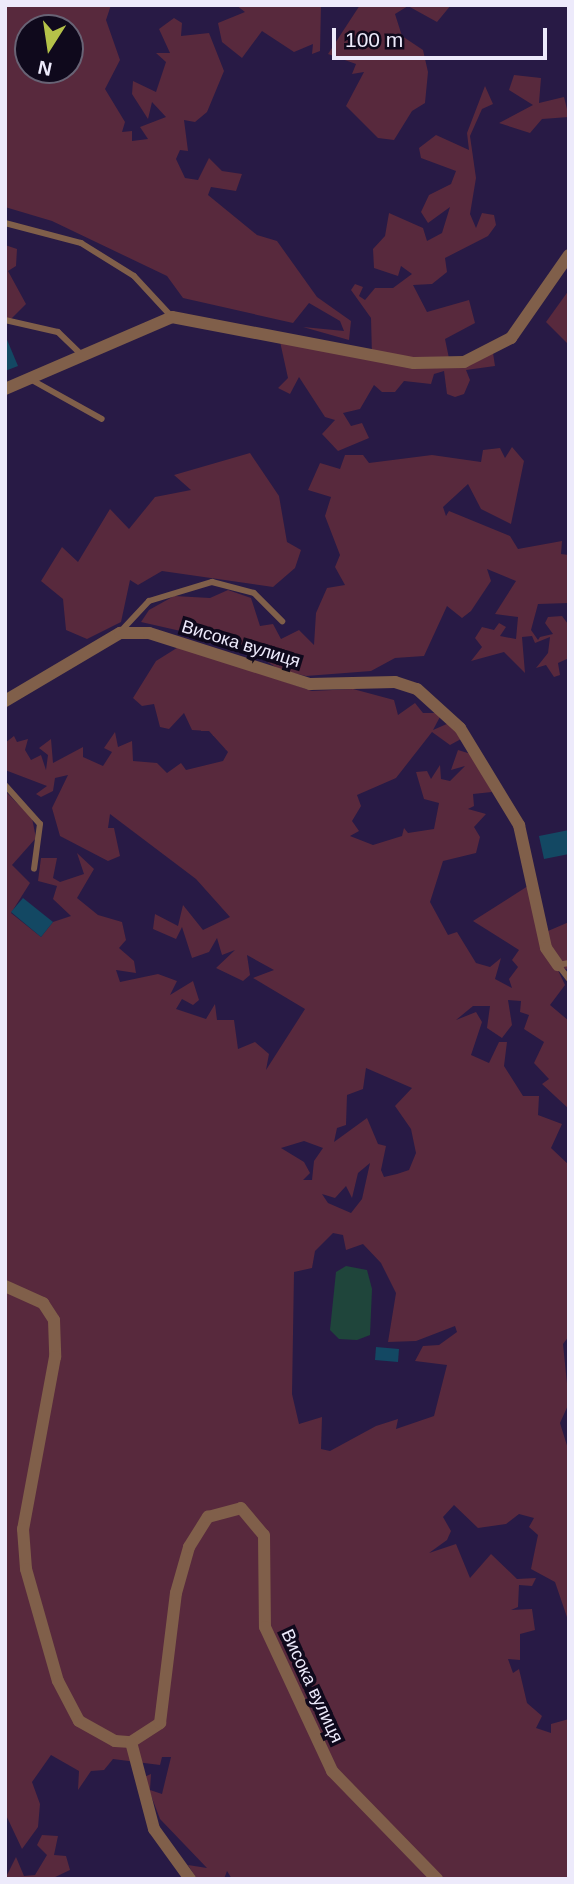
<!DOCTYPE html>
<meta charset="utf-8">
<style>
body{margin:0}
#map{position:relative;width:574px;height:1884px;overflow:hidden;background:#281a45;font-family:Helvetica,sans-serif}
div>[style]{position:absolute}
.green>*{inset:0;background:#58293d}
.water>*{inset:0;background:#1f453b}
.building>*{inset:0;background:#134863}
.lane>*{height:6px;margin:-3px;padding:0 3px;transform-origin:3px;border-radius:3px;background:#805f4a}
.street>*{height:12px;margin:-6px;padding:0 6px;transform-origin:6px;border-radius:6px;background:#805f4a}
span{translate:-50% -50%;white-space:nowrap;text-align:center;line-height:1.15;-webkit-text-stroke:7px #0f091c;paint-order:stroke}
.street-label{font-size:18px;color:#edeafb}
.frame{position:absolute;inset:0;border:7px solid #edeafb;pointer-events:none}
.north{position:absolute;left:14px;top:14px;width:70px;height:70px;box-sizing:border-box;background:#0f091c;border:2px solid #686375;border-radius:50%;rotate:192deg;font-size:19px;font-weight:700;line-height:28px;text-align:center;color:#edeafb}
.north::after{content:'';display:block;margin:auto;width:24px;height:32px;background:#b5c249;clip-path:polygon(50% 0,100% 100%,50% 72%,0 100%)}
.scale{position:absolute;left:332px;top:28px;width:215px;height:32px;box-sizing:border-box;border:4px solid #edeafb;border-top:0;padding-left:9px;font-size:21px;line-height:24px;white-space:nowrap;color:#edeafb;-webkit-text-stroke:5px #0f091c;paint-order:stroke}
</style>
<div id="map">
<div class="green">
<div style="clip-path:polygon(evenodd,5px 5px,111px 5px,106px 20px,120px 60px,105px 89px,125px 122px,122px 132px,132px 131px,132px 141px,148px 139px,140px 127px,166px 117px,152px 102px,148px 119px,132px 94px,133px 81px,156px 92px,166px 62px,156px 53px,170px 53px,159px 29px,174px 18px,182px 23px,181px 36px,209px 33px,224px 71px,207px 112px,195px 122px,184px 120px,188px 151px,180px 150px,176px 159px,185px 178px,198px 180px,209px 158px,222px 171px,242px 174px,236px 191px,211px 187px,208px 195px,257px 235px,277px 241px,317px 297px,351px 321px,349px 340px,303px 327px,344px 331px,340px 321px,309px 303px,293px 323px,183px 298px,167px 276px,52px 221px,5px 207px,5px 5px,28px 28px,70px 28px,70px 70px,28px 70px,28px 28px)"></div>
<div style="clip-path:polygon(236px 5px,321px 5px,320px 51px,312px 54px,313px 44px,294px 52px,262px 31px,242px 58px,222px 42px,218px 23px,245px 12px)"></div>
<div style="clip-path:polygon(360px 5px,451px 5px,437px 22px,408px 6px,395px 14px,402px 36px,423px 50px,428px 72px,425px 103px,412px 111px,394px 140px,378px 138px,346px 106px,364px 72px,352px 74px,356px 64px,328px 54px)"></div>
<div style="clip-path:polygon(514px 75px,541px 78px,539px 103px,564px 97px,569px 117px,542px 119px,530px 133px,499px 123px,533px 105px,509px 90px)"></div>
<div style="clip-path:polygon(485px 86px,493px 104px,482px 109px,470px 136px,476px 178px,470px 214px,476px 228px,482px 213px,494px 215px,496px 225px,488px 236px,445px 258px,447px 272px,432px 284px,413px 285px,427px 312px,469px 300px,475px 323px,445px 339px,450px 363px,493px 353px,495px 366px,466px 370px,470px 380px,464px 394px,455px 397px,447px 394px,444px 371px,434px 374px,431px 384px,404px 381px,395px 392px,382px 392px,374px 385px,360px 409px,343px 413px,351px 426px,362px 423px,369px 438px,338px 451px,322px 434px,335px 420px,325px 417px,299px 377px,290px 394px,278px 388px,288px 378px,279px 337px,372px 356px,371px 318px,351px 290px,355px 284px,363px 287px,359px 296px,365px 300px,375px 288px,393px 288px,412px 274px,401px 266px,398px 276px,374px 268px,373px 249px,385px 236px,389px 213px,423px 228px,427px 241px,442px 233px,450px 207px,428px 223px,421px 212px,429px 195px,451px 184px,456px 171px,421px 158px,419px 148px,436px 135px,469px 150px,467px 133px)"></div>
<div style="clip-path:polygon(5px 245px,17px 249px,16px 266px,8px 271px,26px 304px,5px 325px)"></div>
<div style="clip-path:polygon(569px 290px,569px 345px,546px 322px)"></div>
<div style="clip-path:polygon(512px 447px,524px 461px,511px 524px,481px 509px,468px 484px,443px 507px,446px 516px,449px 511px,510px 536px,518px 549px,562px 541px,561px 554px,569px 555px,569px 603px,538px 604px,531px 630px,538px 640px,540px 637px,553px 634px,545px 623px,548px 617px,562px 616px,568px 624px,569px 658px,558px 663px,560px 675px,554px 677px,546px 665px,536px 668px,548px 653px,550px 637px,535px 643px,532px 636px,522px 637px,525px 673px,504px 652px,471px 661px,482px 647px,475px 638px,482px 627px,494px 630px,499px 623px,506px 627px,500px 636px,516px 639px,518px 617px,495px 614px,516px 581px,487px 569px,491px 581px,471px 611px,462px 618px,447px 606px,424px 656px,395px 658px,371px 671px,306px 676px,280px 670px,242px 645px,141px 622px,149px 610px,174px 596px,210px 598px,228px 590px,251px 598px,260px 626px,273px 624px,281px 639px,299px 630px,314px 645px,316px 613px,327px 588px,345px 585px,335px 567px,340px 555px,325px 516px,331px 497px,308px 490px,320px 463px,340px 469px,345px 455px,363px 455px,369px 463px,432px 455px,481px 462px,483px 450px,500px 448px,505px 458px)"></div>
<div style="clip-path:polygon(250px 453px,279px 496px,287px 542px,301px 550px,295px 568px,273px 587px,162px 571px,138px 585px,130px 580px,121px 622px,87px 639px,66px 630px,63px 599px,41px 581px,62px 547px,78px 562px,110px 509px,129px 529px,155px 497px,191px 490px,174px 475px)"></div>
<div style="clip-path:polygon(evenodd,180px 646px,312px 691px,353px 689px,394px 700px,398px 715px,415px 703px,423px 713px,442px 713px,433px 730px,449px 723px,461px 739px,450px 745px,432px 732px,396px 778px,357px 795px,361px 806px,352px 821px,359px 831px,350px 836px,373px 845px,402px 836px,404px 828px,408px 833px,434px 829px,439px 803px,424px 799px,416px 772px,427px 771px,431px 779px,440px 765px,441px 779px,450px 781px,465px 766px,451px 770px,458px 750px,471px 754px,492px 792px,473px 794px,474px 806px,468px 809px,486px 814px,474px 827px,480px 837px,476px 853px,443px 861px,430px 902px,448px 935px,457px 932px,476px 963px,490px 967px,501px 958px,495px 979px,512px 988px,509px 979px,518px 967px,512px 960px,519px 950px,473px 921px,531px 884px,541px 934px,569px 922px,569px 970px,556px 966px,565px 985px,550px 1005px,569px 1021px,569px 1109px,542px 1084px,549px 1079px,534px 1063px,544px 1042px,524px 1029px,529px 1015px,520px 1012px,521px 1001px,508px 1000px,512px 1025px,502px 1038px,487px 1028px,490px 1006px,473px 1006px,456px 1020px,476px 1012px,482px 1022px,471px 1055px,489px 1063px,499px 1042px,507px 1042px,504px 1066px,523px 1096px,539px 1096px,538px 1115px,562px 1124px,551px 1148px,569px 1165px,569px 1336px,563px 1344px,569px 1403px,560px 1423px,569px 1452px,569px 1623px,555px 1582px,531px 1569px,538px 1535px,529px 1527px,534px 1518px,519px 1514px,506px 1524px,478px 1528px,454px 1505px,443px 1517px,451px 1531px,447px 1540px,429px 1553px,456px 1544px,470px 1578px,491px 1554px,517px 1579px,536px 1578px,532px 1586px,519px 1585px,518px 1607px,511px 1610px,532px 1609px,535px 1630px,520px 1634px,520px 1660px,508px 1659px,513px 1673px,519px 1669px,527px 1703px,542px 1716px,536px 1728px,551px 1733px,551px 1724px,569px 1719px,569px 1879px,232px 1879px,227px 1871px,224px 1879px,197px 1879px,188px 1865px,207px 1868px,160px 1819px,144px 1777px,151px 1774px,150px 1790px,162px 1794px,171px 1757px,162px 1757px,160px 1765px,113px 1759px,104px 1770px,91px 1771px,78px 1790px,79px 1771px,51px 1755px,32px 1782px,40px 1804px,38px 1827px,22px 1849px,5px 1813px,5px 791px,32px 818px,36px 838px,12px 865px,30px 883px,11px 913px,41px 937px,53px 922px,71px 916px,53px 899px,57px 886px,38px 881px,41px 858px,57px 858px,53px 878px,60px 882px,84px 874px,77px 853px,94px 869px,77px 898px,98px 915px,122px 922px,126px 940px,119px 948px,134px 961px,136px 973px,116px 970px,120px 982px,158px 974px,177px 981px,170px 995px,193px 981px,199px 1000px,193px 1005px,182px 999px,176px 1009px,206px 1019px,215px 1004px,217px 1020px,234px 1020px,238px 1049px,255px 1042px,269px 1054px,266px 1070px,305px 1009px,253px 978px,274px 970px,247px 955px,250px 975px,243px 981px,216px 968px,235px 950px,222px 955px,217px 938px,209px 952px,192px 958px,182px 927px,176px 939px,153px 929px,155px 914px,178px 926px,183px 905px,203px 930px,230px 917px,196px 879px,110px 814px,108px 828px,114px 828px,120px 856px,108px 861px,60px 836px,52px 808px,68px 775px,55px 778px,53px 791px,41px 797px,36px 794px,47px 786px,5px 770px,5px 743px,14px 736px,17px 742px,28px 739px,25px 750px,31px 760px,41px 755px,46px 770px,48px 755px,39px 748px,51px 739px,53px 763px,83px 747px,83px 757px,103px 766px,112px 752px,104px 748px,115px 732px,118px 747px,132px 741px,133px 761px,157px 763px,167px 773px,181px 763px,186px 770px,223px 761px,228px 752px,209px 731px,192px 730px,184px 713px,169px 729px,160px 727px,154px 704px,142px 706px,133px 698px,156px 661px,180px 646px,366px 1068px,412px 1088px,395px 1106px,411px 1129px,416px 1153px,409px 1170px,397px 1174px,384px 1177px,381px 1170px,386px 1146px,378px 1144px,367px 1118px,334px 1142px,337px 1128px,346px 1125px,347px 1095px,363px 1089px,366px 1068px,180px 646px,304px 1141px,323px 1148px,314px 1161px,312px 1180px,303px 1180px,310px 1173px,304px 1162px,281px 1148px,304px 1141px,180px 646px,370px 1163px,362px 1199px,351px 1213px,328px 1203px,322px 1194px,335px 1198px,346px 1186px,352px 1198px,358px 1173px,370px 1163px,180px 646px,333px 1233px,343px 1235px,346px 1250px,363px 1244px,381px 1263px,396px 1293px,388px 1342px,416px 1341px,455px 1326px,457px 1332px,439px 1345px,423px 1346px,415px 1361px,447px 1365px,434px 1416px,396px 1429px,398px 1419px,376px 1426px,330px 1451px,321px 1449px,322px 1417px,299px 1424px,292px 1394px,294px 1272px,312px 1268px,315px 1251px,333px 1233px)"></div>
<div style="clip-path:polygon(42px 1835px,58px 1836px,54px 1855px,66px 1856px,70px 1870px,51px 1879px,5px 1879px,16px 1857px,24px 1876px,35px 1875px,47px 1855px,37px 1845px)"></div>
</div>
<div class="water">
<div style="clip-path:polygon(346px 1266px,367px 1270px,372px 1289px,370px 1335px,357px 1340px,339px 1339px,330px 1330px,336px 1272px)"></div>
</div>
<div class="building">
<div style="clip-path:polygon(5px 335px,18px 366px,5px 371px)"></div>
<div style="clip-path:polygon(569px 830px,569px 854px,544px 859px,539px 836px)"></div>
<div style="clip-path:polygon(23px 898px,53px 922px,41px 937px,11px 912px)"></div>
<div style="clip-path:polygon(376px 1347px,399px 1349px,398px 1362px,375px 1360px)"></div>
</div>
<div class="lane">
<div style="left:5px;top:223px;width:79px;rotate:14.7deg"></div>
<div style="left:81px;top:243px;width:62px;rotate:31.9deg"></div>
<div style="left:134px;top:276px;width:56px;rotate:47.2deg"></div>
<div style="left:5px;top:320px;width:54px;rotate:12.8deg"></div>
<div style="left:58px;top:332px;width:35px;rotate:44deg"></div>
<div style="left:30px;top:379px;width:82px;rotate:29.1deg"></div>
<div style="left:121px;top:631px;width:41px;rotate:-47deg"></div>
<div style="left:149px;top:601px;width:66px;rotate:-16.8deg"></div>
<div style="left:212px;top:582px;width:43px;rotate:14.7deg"></div>
<div style="left:254px;top:593px;width:40px;rotate:45deg"></div>
<div style="left:5px;top:785px;width:52px;rotate:48.1deg"></div>
<div style="left:40px;top:824px;width:45px;rotate:97.6deg"></div>
<div style="left:569px;top:963px;width:11px;rotate:170deg"></div>
<div style="left:558px;top:965px;width:18px;rotate:52deg"></div>
</div>
<div class="street">
<div style="left:5px;top:389px;width:182px;rotate:-23.3deg"></div>
<div style="left:172px;top:317px;width:246px;rotate:10.8deg"></div>
<div style="left:414px;top:363px;width:50px;rotate:-1.1deg"></div>
<div style="left:464px;top:362px;width:53px;rotate:-27.1deg"></div>
<div style="left:511px;top:338px;width:101px;rotate:-55.1deg"></div>
<div style="left:5px;top:701px;width:134px;rotate:-30.6deg"></div>
<div style="left:120px;top:633px;width:29px"></div>
<div style="left:149px;top:633px;width:169px;rotate:17.6deg"></div>
<div style="left:310px;top:684px;width:85px;rotate:-1.3deg"></div>
<div style="left:395px;top:682px;width:23px;rotate:18deg"></div>
<div style="left:417px;top:689px;width:58px;rotate:42.2deg"></div>
<div style="left:460px;top:728px;width:114px;rotate:58.7deg"></div>
<div style="left:519px;top:825px;width:126px;rotate:77.6deg"></div>
<div style="left:546px;top:948px;width:21px;rotate:55deg"></div>
<div style="left:5px;top:1286px;width:42px;rotate:24.1deg"></div>
<div style="left:43px;top:1303px;width:20px;rotate:57deg"></div>
<div style="left:54px;top:1320px;width:37px;rotate:88deg"></div>
<div style="left:55px;top:1357px;width:175px;rotate:100.5deg"></div>
<div style="left:23px;top:1529px;width:40px;rotate:85.7deg"></div>
<div style="left:26px;top:1569px;width:116px;rotate:74.1deg"></div>
<div style="left:58px;top:1681px;width:45px;rotate:62.3deg"></div>
<div style="left:79px;top:1721px;width:41px;rotate:29.1deg"></div>
<div style="left:115px;top:1741px;width:16px;rotate:4deg"></div>
<div style="left:131px;top:1742px;width:35px;rotate:-33deg"></div>
<div style="left:160px;top:1723px;width:131px;rotate:-83deg"></div>
<div style="left:176px;top:1593px;width:48px;rotate:-74.2deg"></div>
<div style="left:189px;top:1547px;width:36px;rotate:-58deg"></div>
<div style="left:208px;top:1517px;width:34px;rotate:-15deg"></div>
<div style="left:241px;top:1508px;width:35px;rotate:50deg"></div>
<div style="left:264px;top:1535px;width:92px;rotate:89.4deg"></div>
<div style="left:265px;top:1627px;width:159px;rotate:65deg"></div>
<div style="left:332px;top:1771px;width:151px;rotate:45.8deg"></div>
<div style="left:131px;top:1742px;width:90px;rotate:75.2deg"></div>
<div style="left:154px;top:1829px;width:62px;rotate:54.2deg"></div>
</div>
<div class="street-label">
<span style="left:241px;top:644px;rotate:17deg">Висока вулиця</span>
<span style="left:312px;top:1686px;rotate:65deg">Висока вулиця</span>
</div>
<div class="frame"></div>
<div class="north">N</div>
<div class="scale">100 m</div>
</div>
